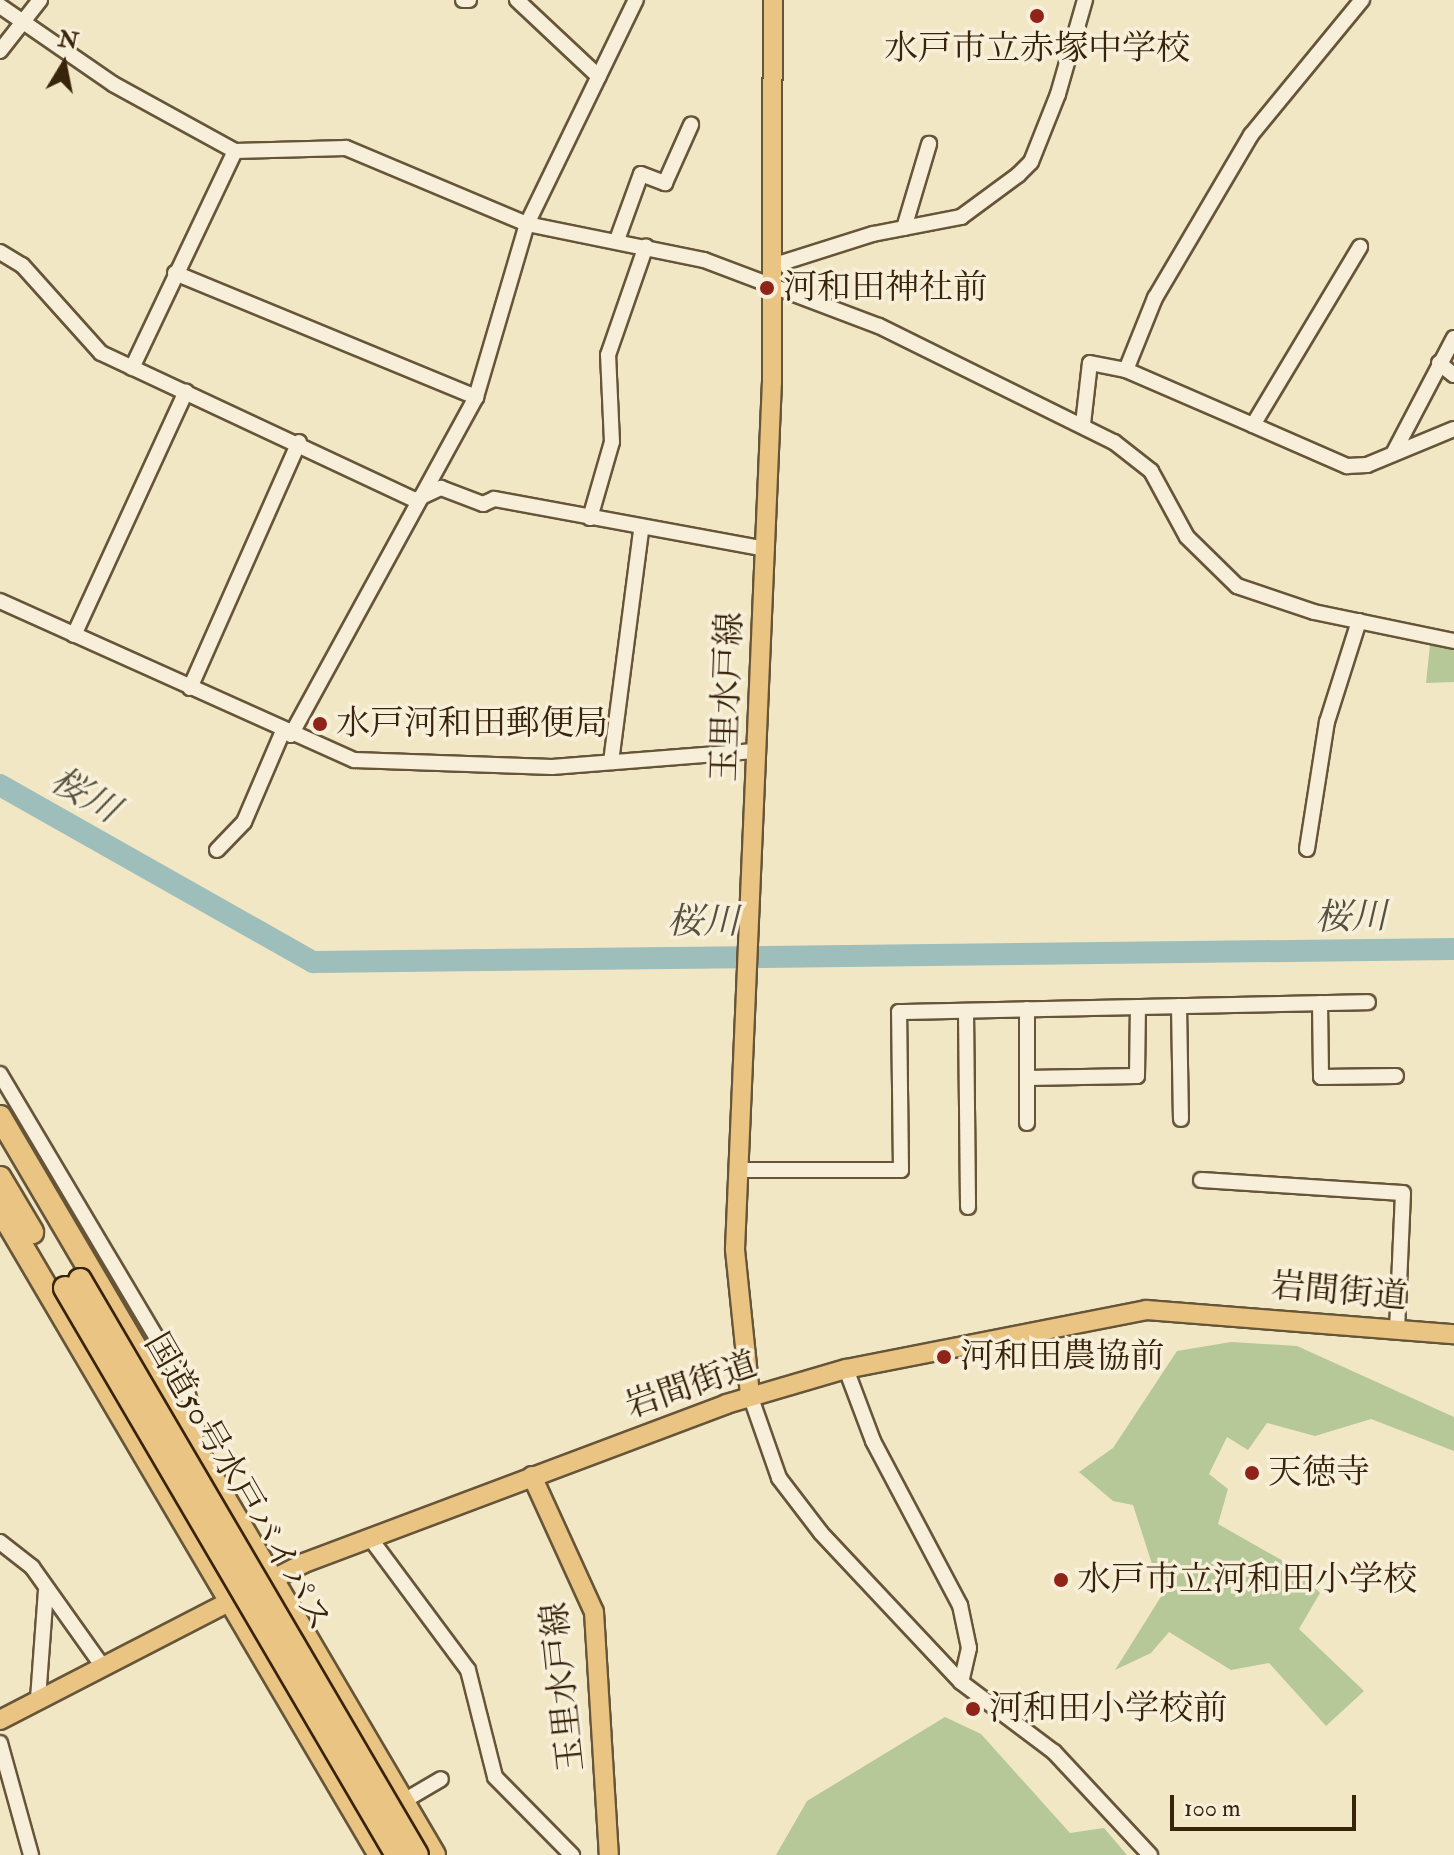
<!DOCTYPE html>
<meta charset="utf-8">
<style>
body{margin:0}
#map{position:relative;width:1454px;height:1855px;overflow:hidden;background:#f2e7c5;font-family:"IM FELL Double Pica","Noto Serif JP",serif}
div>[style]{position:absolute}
.green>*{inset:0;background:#b6c798}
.river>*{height:22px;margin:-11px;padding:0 11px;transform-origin:11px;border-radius:11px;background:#9dbebb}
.roads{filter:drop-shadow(2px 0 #665539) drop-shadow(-2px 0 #665539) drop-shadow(0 2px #665539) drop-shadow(0 -2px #665539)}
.minor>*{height:14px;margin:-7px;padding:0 7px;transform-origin:7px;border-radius:7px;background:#f7efd9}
.major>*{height:18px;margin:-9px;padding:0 9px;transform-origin:9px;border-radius:9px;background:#e9c482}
.highway>*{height:22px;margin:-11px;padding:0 11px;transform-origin:11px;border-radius:11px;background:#e9c482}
.bridges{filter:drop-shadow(2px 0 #38240a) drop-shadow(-2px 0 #38240a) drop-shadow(0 2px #38240a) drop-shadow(0 -2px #38240a)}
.highway-bridge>*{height:22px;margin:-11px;padding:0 11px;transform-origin:11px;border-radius:11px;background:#e9c482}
.dots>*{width:22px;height:22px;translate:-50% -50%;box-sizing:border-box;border:4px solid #f7efd9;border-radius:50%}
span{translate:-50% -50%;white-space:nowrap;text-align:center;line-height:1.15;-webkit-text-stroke:7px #f7efd9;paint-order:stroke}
.poi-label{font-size:34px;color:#38240a}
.left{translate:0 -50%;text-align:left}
.street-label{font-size:34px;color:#38240a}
.water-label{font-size:36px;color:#56523f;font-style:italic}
.north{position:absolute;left:24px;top:24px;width:80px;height:80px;-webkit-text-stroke:6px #f7efd9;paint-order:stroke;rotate:10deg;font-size:22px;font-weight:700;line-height:32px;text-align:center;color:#38240a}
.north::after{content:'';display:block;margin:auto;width:28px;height:36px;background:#38240a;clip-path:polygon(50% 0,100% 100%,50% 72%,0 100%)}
.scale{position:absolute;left:1170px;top:1795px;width:186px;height:36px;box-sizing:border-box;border:4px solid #38240a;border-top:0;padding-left:10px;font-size:24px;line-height:28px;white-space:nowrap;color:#38240a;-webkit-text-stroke:6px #f7efd9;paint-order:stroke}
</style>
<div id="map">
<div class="green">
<div style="clip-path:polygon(1430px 645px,1454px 650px,1454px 682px,1426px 683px)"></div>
<div style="clip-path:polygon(1231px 1342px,1297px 1346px,1454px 1417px,1454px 1451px,1371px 1419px,1315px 1436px,1267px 1423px,1248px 1450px,1227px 1437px,1209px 1474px,1228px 1489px,1218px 1524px,1299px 1570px,1320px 1593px,1299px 1629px,1364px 1691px,1326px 1726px,1269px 1663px,1231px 1670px,1169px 1632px,1151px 1653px,1115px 1670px,1162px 1595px,1133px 1505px,1113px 1501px,1079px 1472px,1113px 1448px,1177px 1351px)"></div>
<div style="clip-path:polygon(945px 1717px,981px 1734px,1070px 1833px,1104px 1828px,1127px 1855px,776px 1855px,807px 1801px)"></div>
</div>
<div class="river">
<div style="left:0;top:785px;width:360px;rotate:29.5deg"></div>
<div style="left:313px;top:962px;width:1141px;rotate:-0.65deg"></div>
</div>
<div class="roads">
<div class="minor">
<div style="left:463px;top:0;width:6px"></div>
<div style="left:517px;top:0;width:112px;rotate:43.2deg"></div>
<div style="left:0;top:6px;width:137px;rotate:34.6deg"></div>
<div style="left:113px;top:84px;width:139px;rotate:28.8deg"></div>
<div style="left:235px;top:151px;width:111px;rotate:-1.5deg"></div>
<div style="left:346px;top:148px;width:196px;rotate:22.8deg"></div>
<div style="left:527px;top:224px;width:181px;rotate:11.5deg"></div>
<div style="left:704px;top:260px;width:187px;rotate:20.7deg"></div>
<div style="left:879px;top:326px;width:262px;rotate:26.3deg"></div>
<div style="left:1114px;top:442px;width:47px;rotate:38.1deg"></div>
<div style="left:1151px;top:471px;width:75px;rotate:61.4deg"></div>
<div style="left:1187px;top:537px;width:70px;rotate:44.4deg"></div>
<div style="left:1237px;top:586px;width:81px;rotate:18.7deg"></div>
<div style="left:1314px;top:612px;width:143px;rotate:11.7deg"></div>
<div style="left:0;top:51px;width:65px;rotate:-51.9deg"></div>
<div style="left:904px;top:228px;width:88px;rotate:-73.4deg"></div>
<div style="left:617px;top:240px;width:70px;rotate:-70deg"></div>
<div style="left:641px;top:174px;width:26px;rotate:21deg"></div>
<div style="left:665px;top:183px;width:64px;rotate:-65.9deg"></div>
<div style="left:0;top:252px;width:26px;rotate:31deg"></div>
<div style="left:22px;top:265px;width:118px;rotate:48.1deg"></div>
<div style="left:101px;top:353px;width:347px;rotate:25.1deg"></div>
<div style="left:415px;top:500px;width:29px;rotate:-25deg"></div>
<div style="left:441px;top:488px;width:45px;rotate:20.9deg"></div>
<div style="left:483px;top:504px;width:12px;rotate:-24deg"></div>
<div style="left:494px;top:499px;width:277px;rotate:10.4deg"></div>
<div style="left:775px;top:265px;width:103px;rotate:-17.6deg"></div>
<div style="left:873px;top:234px;width:90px;rotate:-10.9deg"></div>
<div style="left:961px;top:217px;width:71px;rotate:-36.4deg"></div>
<div style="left:1018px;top:175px;width:18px;rotate:-45deg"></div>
<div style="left:1031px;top:162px;width:73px;rotate:-68.3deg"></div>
<div style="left:1058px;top:94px;width:98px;rotate:-74deg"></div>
<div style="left:175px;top:273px;width:326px;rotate:22.4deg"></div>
<div style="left:1439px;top:363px;width:19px;rotate:39deg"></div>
<div style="left:132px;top:368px;width:240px;rotate:-64.6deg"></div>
<div style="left:1126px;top:370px;width:138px;rotate:23.4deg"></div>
<div style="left:1253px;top:425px;width:208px;rotate:-59deg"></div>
<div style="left:1083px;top:424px;width:61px;rotate:-83.5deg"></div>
<div style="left:1090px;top:363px;width:37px;rotate:11deg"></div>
<div style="left:1126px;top:370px;width:78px;rotate:-68.1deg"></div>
<div style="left:1155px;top:298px;width:189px;rotate:-59.5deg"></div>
<div style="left:1251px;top:135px;width:175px;rotate:-50.6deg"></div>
<div style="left:1253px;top:425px;width:103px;rotate:23.6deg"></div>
<div style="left:1347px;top:466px;width:20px;rotate:-3deg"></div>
<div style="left:1367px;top:465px;width:94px;rotate:-22.5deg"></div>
<div style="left:1393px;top:454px;width:131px;rotate:-62.3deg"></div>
<div style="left:590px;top:518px;width:79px;rotate:-73.9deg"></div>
<div style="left:612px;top:442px;width:87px;rotate:-92.6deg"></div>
<div style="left:608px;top:355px;width:115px;rotate:-70.8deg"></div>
<div style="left:0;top:601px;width:388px;rotate:24.2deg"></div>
<div style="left:354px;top:760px;width:198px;rotate:2deg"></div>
<div style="left:552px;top:767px;width:206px;rotate:-4.5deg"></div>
<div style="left:74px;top:635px;width:268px;rotate:-65.3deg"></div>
<div style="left:190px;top:688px;width:269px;rotate:-66.1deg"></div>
<div style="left:291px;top:735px;width:385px;rotate:-61.3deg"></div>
<div style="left:476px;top:397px;width:180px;rotate:-73.6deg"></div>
<div style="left:527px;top:224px;width:249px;rotate:-64.1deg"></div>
<div style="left:611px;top:762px;width:233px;rotate:-82.6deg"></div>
<div style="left:1307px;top:849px;width:129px;rotate:-81.1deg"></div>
<div style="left:1327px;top:722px;width:106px;rotate:-72.4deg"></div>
<div style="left:217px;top:850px;width:39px;rotate:-46deg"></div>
<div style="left:244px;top:822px;width:99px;rotate:-66.8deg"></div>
<div style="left:1320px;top:1003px;width:74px;rotate:89.2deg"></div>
<div style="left:1321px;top:1077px;width:75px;rotate:-0.8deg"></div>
<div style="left:1179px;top:1006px;width:113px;rotate:89deg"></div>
<div style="left:1027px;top:1009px;width:114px;rotate:90deg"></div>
<div style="left:966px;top:1011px;width:196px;rotate:89.4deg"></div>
<div style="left:0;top:1074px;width:362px;rotate:59.3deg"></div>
<div style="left:185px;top:1385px;width:41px;rotate:72.9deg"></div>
<div style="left:197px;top:1424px;width:21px;rotate:98deg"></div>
<div style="left:1027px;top:1078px;width:110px;rotate:-1deg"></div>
<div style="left:1137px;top:1076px;width:69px;rotate:-89.2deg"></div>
<div style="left:738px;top:1170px;width:163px"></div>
<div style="left:901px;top:1170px;width:158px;rotate:-90.7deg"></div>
<div style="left:899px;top:1012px;width:469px;rotate:-1.2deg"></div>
<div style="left:1201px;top:1180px;width:202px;rotate:3.7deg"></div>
<div style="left:1403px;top:1193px;width:136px;rotate:92.5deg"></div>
<div style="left:846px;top:1369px;width:77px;rotate:69.4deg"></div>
<div style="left:873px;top:1441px;width:186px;rotate:62.1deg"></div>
<div style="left:960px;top:1605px;width:44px;rotate:78.2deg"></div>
<div style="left:969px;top:1648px;width:35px;rotate:103deg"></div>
<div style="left:750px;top:1395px;width:88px;rotate:70.7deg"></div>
<div style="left:779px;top:1478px;width:69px;rotate:52.6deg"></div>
<div style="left:821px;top:1533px;width:204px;rotate:46.8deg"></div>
<div style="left:961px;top:1682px;width:116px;rotate:37deg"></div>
<div style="left:1054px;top:1752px;width:141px;rotate:47deg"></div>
<div style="left:370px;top:1538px;width:164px;rotate:53.4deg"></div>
<div style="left:468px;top:1670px;width:110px;rotate:75.8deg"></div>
<div style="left:495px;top:1777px;width:110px;rotate:45.4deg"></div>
<div style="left:0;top:1542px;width:41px;rotate:38deg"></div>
<div style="left:32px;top:1567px;width:119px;rotate:54.6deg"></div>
<div style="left:38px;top:1699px;width:108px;rotate:-85.8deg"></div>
<div style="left:0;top:1743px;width:116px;rotate:74.5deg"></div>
<div style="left:402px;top:1802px;width:45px;rotate:-30.5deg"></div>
</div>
<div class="major">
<div style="left:750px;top:1395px;width:147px;rotate:-95.9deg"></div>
<div style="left:735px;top:1249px;width:868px;rotate:-87.56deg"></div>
<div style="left:772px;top:382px;width:382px;rotate:-89.9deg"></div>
<div style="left:532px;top:1476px;width:149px;rotate:65.5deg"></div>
<div style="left:594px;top:1612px;width:243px;rotate:86.5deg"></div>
<div style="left:0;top:1720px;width:342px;rotate:-27.3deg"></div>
<div style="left:304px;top:1563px;width:451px;rotate:-20.6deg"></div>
<div style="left:726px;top:1404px;width:125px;rotate:-16.3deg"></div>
<div style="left:846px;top:1369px;width:306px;rotate:-11.1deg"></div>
<div style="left:1146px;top:1310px;width:309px;rotate:4.5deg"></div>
</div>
<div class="highway">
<div style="left:0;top:1117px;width:856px;rotate:59.54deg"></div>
<div style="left:0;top:1178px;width:63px;rotate:59.3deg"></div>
<div style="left:0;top:1209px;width:749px;rotate:59.53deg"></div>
</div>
</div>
<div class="bridges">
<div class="highway-bridge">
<div style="left:80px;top:1280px;width:666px;rotate:59.63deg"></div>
<div style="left:65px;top:1288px;width:657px;rotate:59.65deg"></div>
</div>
</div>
<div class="dots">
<div style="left:1037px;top:16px;background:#8f2418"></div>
<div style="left:767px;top:288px;background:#8f2418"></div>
<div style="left:320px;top:724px;background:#8f2418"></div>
<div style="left:944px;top:1357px;background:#8f2418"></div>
<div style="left:1252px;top:1473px;background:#8f2418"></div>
<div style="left:1061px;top:1580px;background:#8f2418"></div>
<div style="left:973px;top:1709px;background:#8f2418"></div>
</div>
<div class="poi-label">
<span style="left:1037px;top:49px">水戸市立赤塚中学校</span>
<span class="left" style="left:783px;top:288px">河和田神社前</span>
<span class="left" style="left:336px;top:724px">水戸河和田郵便局</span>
<span class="left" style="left:960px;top:1357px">河和田農協前</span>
<span class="left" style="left:1268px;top:1473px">天徳寺</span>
<span class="left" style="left:1077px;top:1580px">水戸市立河和田小学校</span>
<span class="left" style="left:989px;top:1709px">河和田小学校前</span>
</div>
<div class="street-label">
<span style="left:727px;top:697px;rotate:-88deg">玉里水戸線</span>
<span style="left:1339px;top:1291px;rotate:5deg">岩間街道</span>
<span style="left:691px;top:1385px;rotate:-19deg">岩間街道</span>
<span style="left:238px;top:1482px;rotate:60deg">国道50号水戸バイパス</span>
<span style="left:563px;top:1687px;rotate:-96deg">玉里水戸線</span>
</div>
<div class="water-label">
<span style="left:85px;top:795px;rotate:30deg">桜川</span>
<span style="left:1351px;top:917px;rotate:-1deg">桜川</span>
<span style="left:703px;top:922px">桜川</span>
</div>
<div class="north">N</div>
<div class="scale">100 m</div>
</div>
